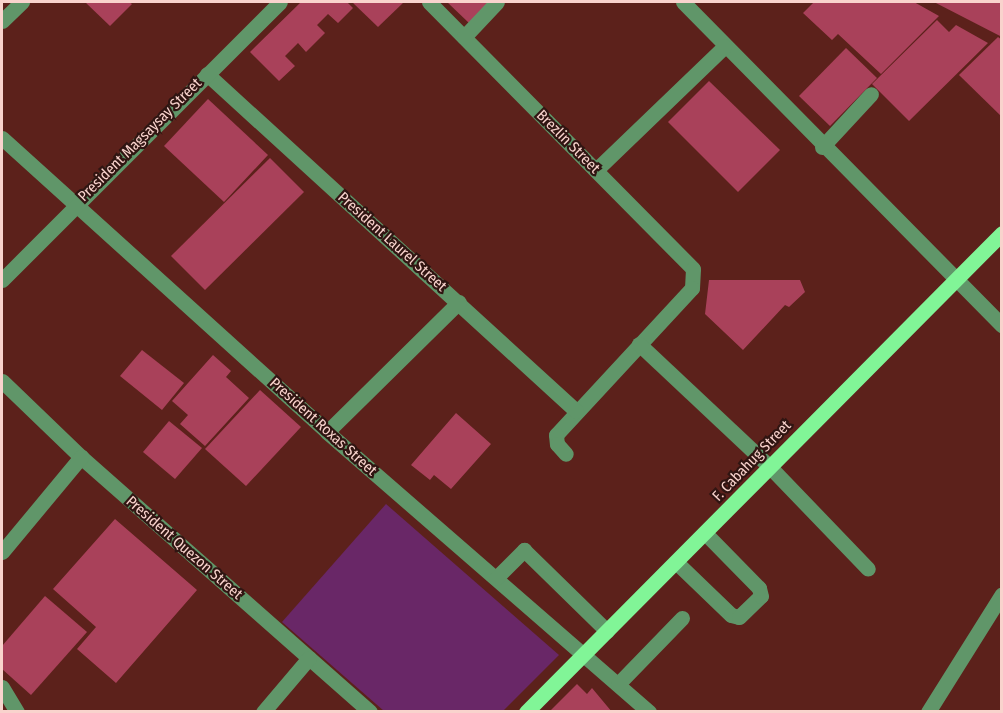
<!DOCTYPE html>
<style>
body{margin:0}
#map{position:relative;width:1003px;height:713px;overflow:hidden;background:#5c211b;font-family:"Fira Sans Condensed",sans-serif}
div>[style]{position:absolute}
.green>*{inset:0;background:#692767}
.building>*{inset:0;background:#a9415a}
.minor>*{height:15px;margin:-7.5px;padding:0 7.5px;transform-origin:7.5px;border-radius:7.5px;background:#609669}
.major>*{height:15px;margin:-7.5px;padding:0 7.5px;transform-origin:7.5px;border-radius:7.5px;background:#81f597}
span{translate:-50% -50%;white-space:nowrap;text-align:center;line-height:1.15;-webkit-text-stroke:4.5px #301512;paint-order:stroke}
.street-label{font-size:15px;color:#f9d3cd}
.frame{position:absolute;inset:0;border:3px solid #f9d3cd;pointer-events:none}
</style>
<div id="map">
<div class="green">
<div style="clip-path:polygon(386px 504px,559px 655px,503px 711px,384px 711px,282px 622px)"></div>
</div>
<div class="building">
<div style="clip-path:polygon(85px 2px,129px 2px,132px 4px,110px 26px)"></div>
<div style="clip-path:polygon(301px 2px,347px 2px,353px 8px,338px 23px,328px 14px,317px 25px,325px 33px,306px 52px,298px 43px,285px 56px,295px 66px,279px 81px,250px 52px)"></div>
<div style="clip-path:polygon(352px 2px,404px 2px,378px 27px)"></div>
<div style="clip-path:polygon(447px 2px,490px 2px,469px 23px)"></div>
<div style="clip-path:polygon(814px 2px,914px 2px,939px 16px,881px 74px,838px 34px,832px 40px,803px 13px)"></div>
<div style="clip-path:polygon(934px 2px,1002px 2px,1002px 37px)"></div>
<div style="clip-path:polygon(937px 20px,949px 32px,956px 25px,988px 43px,909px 121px,872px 84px)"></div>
<div style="clip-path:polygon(998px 37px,1002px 40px,1002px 117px,959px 75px)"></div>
<div style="clip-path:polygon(846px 48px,877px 78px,830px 126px,799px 96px)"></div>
<div style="clip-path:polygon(709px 81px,780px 150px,738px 192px,668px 122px)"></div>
<div style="clip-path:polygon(208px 99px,268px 155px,224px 202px,164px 146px)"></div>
<div style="clip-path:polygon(270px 158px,304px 192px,205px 290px,171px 256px)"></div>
<div style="clip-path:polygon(709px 280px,800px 280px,805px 292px,789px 307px,785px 305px,743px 350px,705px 314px)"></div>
<div style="clip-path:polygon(142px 350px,184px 383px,162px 410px,120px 376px)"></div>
<div style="clip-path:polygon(213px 355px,231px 371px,226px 377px,249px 398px,205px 446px,180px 424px,188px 415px,172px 401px)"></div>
<div style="clip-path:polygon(260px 390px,301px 427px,246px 486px,205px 449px)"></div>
<div style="clip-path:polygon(456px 413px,491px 444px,451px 489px,434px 475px,430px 480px,411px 465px)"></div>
<div style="clip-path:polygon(169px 421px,202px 448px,175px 479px,143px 452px)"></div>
<div style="clip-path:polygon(115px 519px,197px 590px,116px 683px,77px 649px,96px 627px,53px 589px)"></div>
<div style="clip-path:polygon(45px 596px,87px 632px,31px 695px,2px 669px,2px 646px)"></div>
<div style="clip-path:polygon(577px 684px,587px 694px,592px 688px,612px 712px,549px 712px)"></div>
</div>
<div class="minor">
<div style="left:429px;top:2px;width:375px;rotate:45.3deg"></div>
<div style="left:693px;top:269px;width:19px;rotate:93deg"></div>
<div style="left:692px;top:288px;width:200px;rotate:132.8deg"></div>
<div style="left:556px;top:435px;width:9px;rotate:84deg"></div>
<div style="left:557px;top:444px;width:13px;rotate:48deg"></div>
<div style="left:683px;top:2px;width:454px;rotate:45.4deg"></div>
<div style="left:2px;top:21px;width:28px;rotate:-44deg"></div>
<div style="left:464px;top:37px;width:48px;rotate:-46.7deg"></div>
<div style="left:207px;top:74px;width:500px;rotate:42.4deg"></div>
<div style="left:2px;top:138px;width:438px;rotate:42.1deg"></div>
<div style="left:327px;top:432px;width:427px;rotate:41deg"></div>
<div style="left:822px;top:147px;width:72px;rotate:-47.2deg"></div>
<div style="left:596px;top:170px;width:178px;rotate:-43.9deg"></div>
<div style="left:2px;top:280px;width:393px;rotate:-45deg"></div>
<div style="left:639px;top:344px;width:180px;rotate:43.2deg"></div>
<div style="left:770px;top:467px;width:141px;rotate:46.1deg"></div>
<div style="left:2px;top:381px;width:110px;rotate:43.9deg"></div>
<div style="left:81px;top:457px;width:385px;rotate:41.4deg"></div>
<div style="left:327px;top:432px;width:185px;rotate:-44.6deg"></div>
<div style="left:2px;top:552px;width:124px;rotate:-50.3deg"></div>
<div style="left:677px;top:563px;width:75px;rotate:43.9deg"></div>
<div style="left:731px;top:615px;width:8px;rotate:14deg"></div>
<div style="left:739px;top:617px;width:30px;rotate:-44deg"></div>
<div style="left:761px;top:596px;width:8px;rotate:-104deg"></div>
<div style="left:759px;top:588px;width:76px;rotate:-134.5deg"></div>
<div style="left:496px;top:578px;width:40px;rotate:-45deg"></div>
<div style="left:524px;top:550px;width:116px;rotate:44.3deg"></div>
<div style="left:618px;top:684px;width:92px;rotate:-45.9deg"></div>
<div style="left:2px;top:687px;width:29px;rotate:59deg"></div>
<div style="left:263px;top:712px;width:71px;rotate:-49.6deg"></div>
<div style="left:928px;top:712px;width:139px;rotate:-57.9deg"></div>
</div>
<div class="major">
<div style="left:526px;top:712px;width:675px;rotate:-45.18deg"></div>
</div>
<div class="street-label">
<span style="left:140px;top:140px;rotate:-45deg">President Magsaysay Street</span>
<span style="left:568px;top:142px;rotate:45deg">Brezlin Street</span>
<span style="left:392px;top:242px;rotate:42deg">President Laurel Street</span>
<span style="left:323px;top:427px;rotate:42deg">President Roxas Street</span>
<span style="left:752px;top:461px;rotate:-46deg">F. Cabahug Street</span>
<span style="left:184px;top:548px;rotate:41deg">President Quezon Street</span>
</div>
<div class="frame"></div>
</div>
